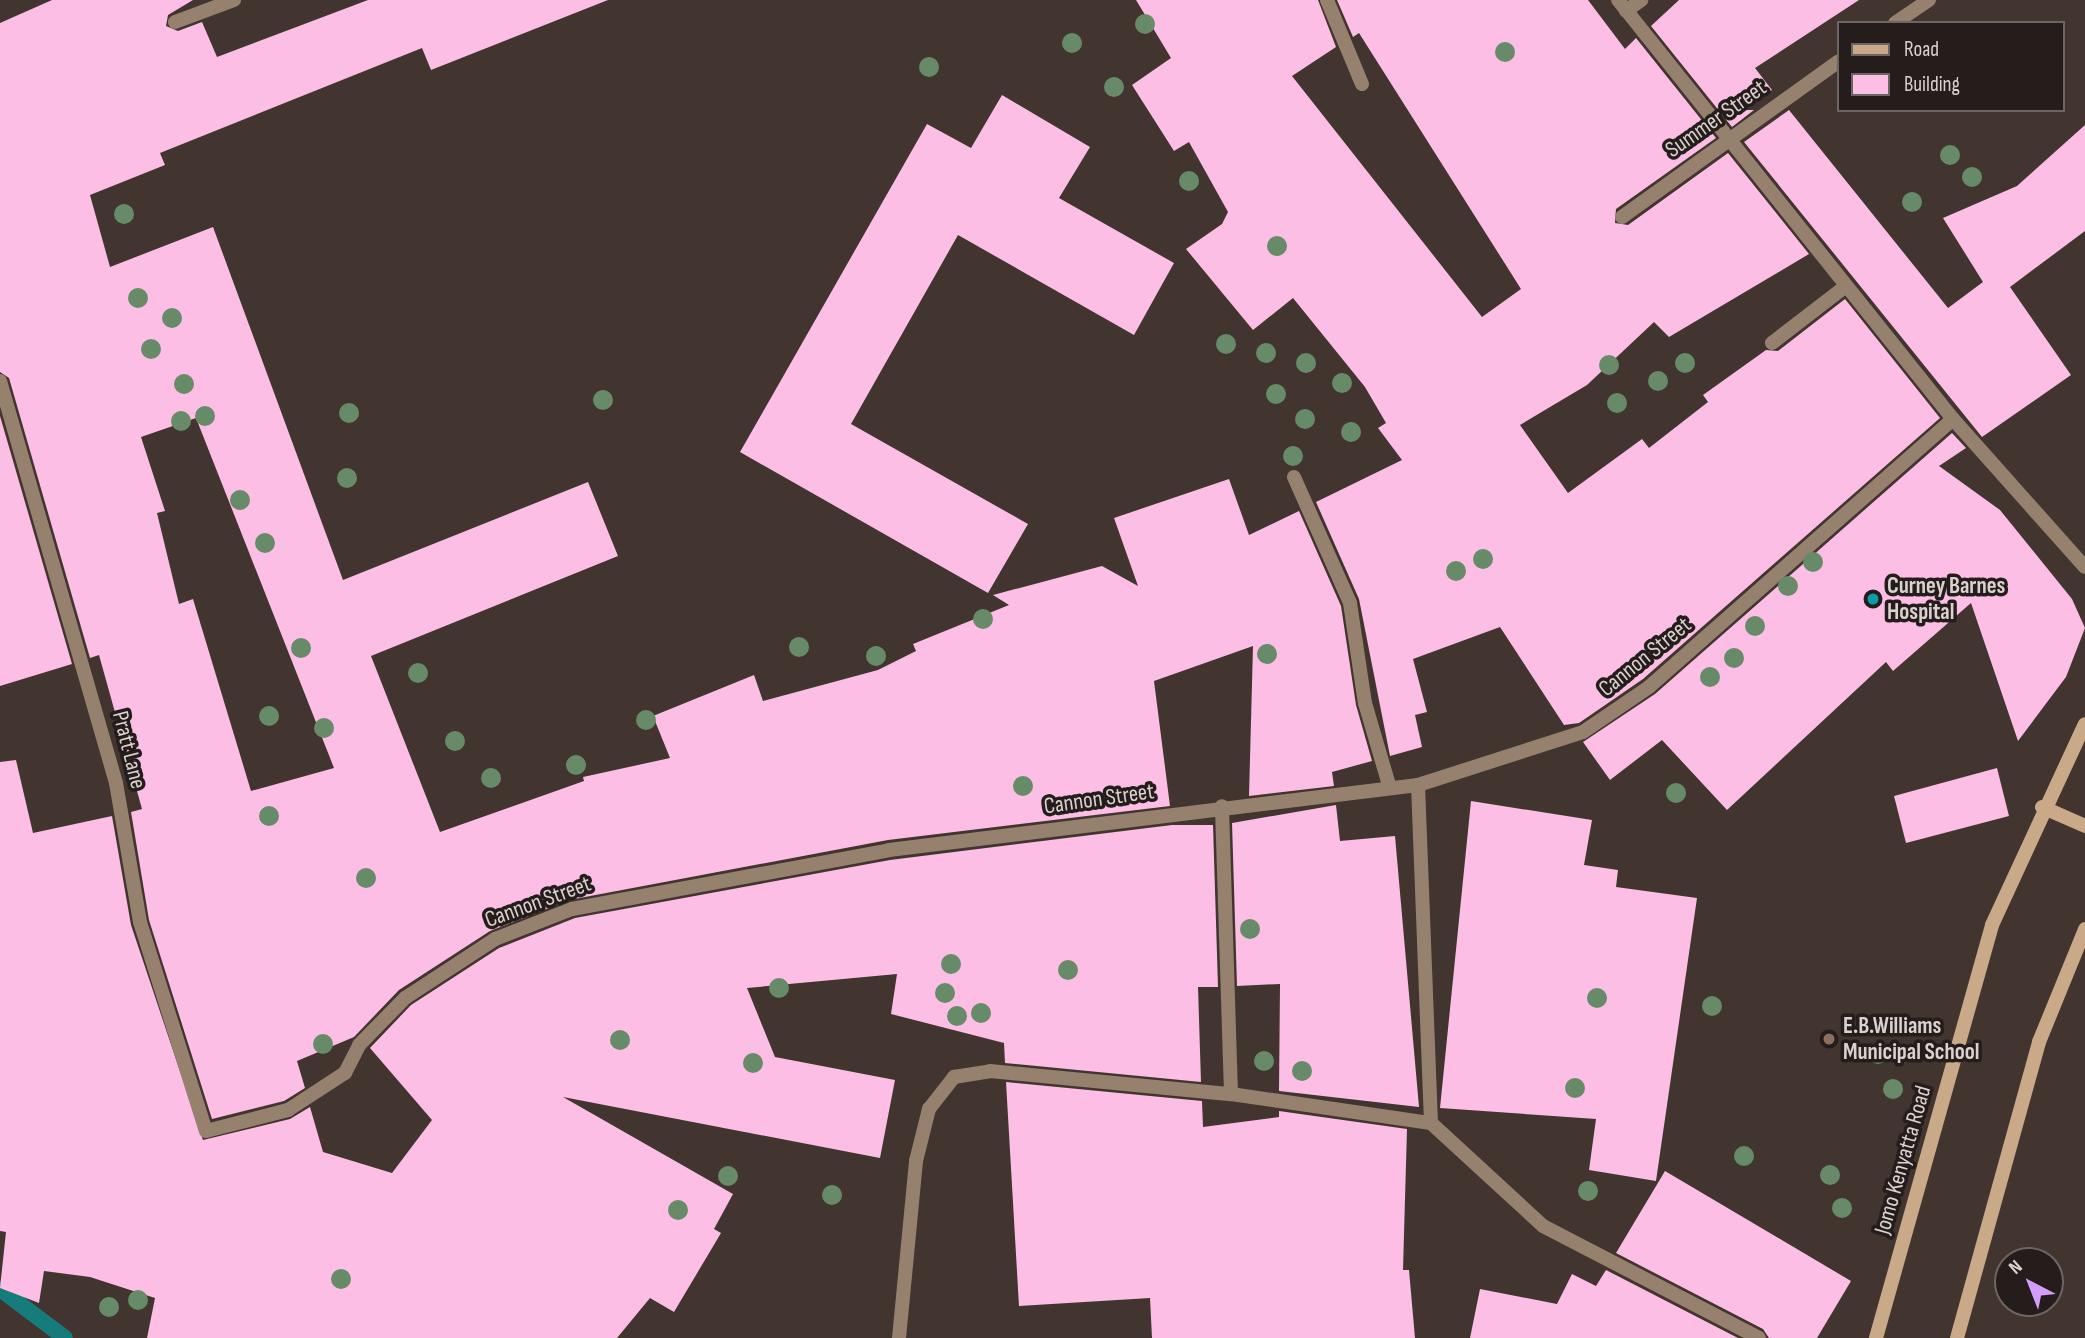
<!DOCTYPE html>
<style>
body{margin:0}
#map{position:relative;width:2085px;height:1338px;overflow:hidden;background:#42342e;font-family:"Sofia Sans Condensed",sans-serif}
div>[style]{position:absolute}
.stream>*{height:16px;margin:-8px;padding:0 8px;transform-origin:8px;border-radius:8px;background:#157b7b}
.building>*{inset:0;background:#fcbee4}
.minor>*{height:14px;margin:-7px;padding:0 7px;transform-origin:7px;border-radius:7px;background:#95816d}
.secondary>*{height:14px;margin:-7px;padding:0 7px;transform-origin:7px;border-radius:7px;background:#caa989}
.trees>*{width:20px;height:20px;margin:-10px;border-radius:50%;background:#678b68}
.dots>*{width:19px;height:19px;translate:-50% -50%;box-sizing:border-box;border:4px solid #241d1b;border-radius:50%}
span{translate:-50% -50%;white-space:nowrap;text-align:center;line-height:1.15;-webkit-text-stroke:7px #241d1b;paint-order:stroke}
.street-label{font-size:23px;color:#dbd2cf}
.poi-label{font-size:23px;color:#dbd2cf;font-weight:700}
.left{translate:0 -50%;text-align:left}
.legend{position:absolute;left:1837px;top:21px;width:228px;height:91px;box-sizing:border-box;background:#241d1b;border:2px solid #6d6563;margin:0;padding:9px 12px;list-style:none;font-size:21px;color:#dbd2cf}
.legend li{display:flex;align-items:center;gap:14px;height:35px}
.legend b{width:35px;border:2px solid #6d6563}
.north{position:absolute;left:1994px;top:1247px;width:70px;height:70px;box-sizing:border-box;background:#241d1b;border:2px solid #6d6563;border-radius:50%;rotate:318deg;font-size:19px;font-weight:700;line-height:28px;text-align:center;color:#dbd2cf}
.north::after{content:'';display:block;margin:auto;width:24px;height:32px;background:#d29dfd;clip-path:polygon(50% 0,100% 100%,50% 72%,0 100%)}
</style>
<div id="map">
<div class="stream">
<div style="left:0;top:1289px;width:81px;rotate:37deg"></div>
</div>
<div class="building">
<div style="clip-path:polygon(evenodd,52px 0,193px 0,168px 15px,166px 26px,178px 31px,202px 22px,217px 57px,368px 0,608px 0,431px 70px,422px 48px,160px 153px,165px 165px,90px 195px,110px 267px,213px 227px,343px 580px,588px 482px,618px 556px,371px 656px,440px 832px,584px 781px,583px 777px,670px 758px,653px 716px,754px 675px,763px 701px,878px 670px,916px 651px,913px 644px,1009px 605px,993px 595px,1102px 566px,1138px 586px,1114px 518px,1229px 479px,1249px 535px,1299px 511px,1341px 606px,1356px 705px,1372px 761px,1332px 772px,1334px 786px,1249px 796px,1253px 646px,1154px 681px,1170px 806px,888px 840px,569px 900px,490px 931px,399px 990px,354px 1037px,297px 1061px,305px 1088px,284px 1101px,212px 1119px,149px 920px,131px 812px,142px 809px,99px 655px,90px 658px,9px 378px,0 372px,0 23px,52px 0,196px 418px,334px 768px,251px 791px,193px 599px,179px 604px,157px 513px,165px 511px,141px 437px,196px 418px)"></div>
<div style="clip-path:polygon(1136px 0,1318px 0,1336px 47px,1292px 76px,1482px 317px,1521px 289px,1359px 33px,1353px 37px,1337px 0,1588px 0,1625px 49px,1636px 38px,1716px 138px,1616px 209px,1615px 223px,1628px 225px,1728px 153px,1809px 254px,1669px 337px,1654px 322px,1587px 385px,1520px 425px,1568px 493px,1642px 439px,1649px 448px,1708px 402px,1703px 395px,1766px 350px,1778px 351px,1845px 299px,1940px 418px,1643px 679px,1579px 723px,1564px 725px,1500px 627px,1413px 659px,1427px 712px,1415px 715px,1422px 747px,1390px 756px,1359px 599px,1316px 502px,1402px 460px,1378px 428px,1386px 423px,1365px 387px,1293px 298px,1253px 330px,1186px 249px,1222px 224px,1228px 212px,1189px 142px,1174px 151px,1132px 85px,1171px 58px)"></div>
<div style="clip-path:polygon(1679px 0,1859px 0,1755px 68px,1772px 90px,1741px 110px,1754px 110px,1732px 127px,1651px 26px)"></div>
<div style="clip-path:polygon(1002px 95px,1090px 147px,1059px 198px,1174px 263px,1134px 335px,958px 235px,851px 424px,1028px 524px,988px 593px,740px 452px,927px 124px,971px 148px)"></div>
<div style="clip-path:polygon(1789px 110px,1948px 308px,1983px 282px,1943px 218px,2017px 186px,2085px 125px,2085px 231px,2010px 287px,2071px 375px,1982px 437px,1744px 142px)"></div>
<div style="clip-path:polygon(0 416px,72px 664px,0 686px)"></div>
<div style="clip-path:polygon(1952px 433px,1966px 448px,1939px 466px,2000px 510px,2072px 599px,2085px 628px,2066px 677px,2018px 741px,1971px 603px,1893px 671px,1886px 662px,1727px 810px,1662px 740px,1610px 780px,1583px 742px,1655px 694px)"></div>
<div style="clip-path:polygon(16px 760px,33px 833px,112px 816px,131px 925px,203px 1140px,290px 1119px,310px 1107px,323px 1152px,392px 1173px,432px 1120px,370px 1048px,411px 1005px,499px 948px,575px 918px,890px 860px,1172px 825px,1213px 825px,1218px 987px,1198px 987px,1201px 1082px,1005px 1063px,1004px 1043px,891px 1014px,897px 974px,747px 988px,775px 1057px,895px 1080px,880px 1158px,563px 1097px,733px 1194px,714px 1229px,721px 1233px,674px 1312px,650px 1298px,617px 1338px,147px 1338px,155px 1298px,90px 1277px,44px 1271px,39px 1303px,0 1288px,6px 1232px,0 1231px,0 762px)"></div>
<div style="clip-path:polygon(1997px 768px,2009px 816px,1906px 843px,1894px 796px)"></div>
<div style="clip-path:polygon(1471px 801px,1592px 820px,1584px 865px,1618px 870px,1616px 887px,1697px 898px,1656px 1181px,1589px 1170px,1596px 1119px,1440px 1108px)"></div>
<div style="clip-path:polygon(1336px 805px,1340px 841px,1395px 836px,1419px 1107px,1279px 1091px,1280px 984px,1237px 986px,1232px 823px)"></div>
<div style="clip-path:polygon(1006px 1082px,1202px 1101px,1203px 1127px,1279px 1117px,1279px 1111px,1407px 1129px,1403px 1270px,1409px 1270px,1415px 1338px,1152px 1338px,1150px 1298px,1019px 1306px)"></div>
<div style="clip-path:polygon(1665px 1171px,1851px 1281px,1817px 1338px,1769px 1338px,1763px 1329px,1616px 1253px)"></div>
<div style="clip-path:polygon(1606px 1270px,1738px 1338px,1470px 1338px,1480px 1289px,1557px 1304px,1572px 1274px,1596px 1286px)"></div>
</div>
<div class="minor">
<div style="left:1327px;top:0;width:91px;rotate:67.4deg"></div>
<div style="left:1618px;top:0;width:536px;rotate:51.36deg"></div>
<div style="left:1953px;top:419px;width:198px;rotate:48.3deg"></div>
<div style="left:1626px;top:11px;width:19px;rotate:-36deg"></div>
<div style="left:175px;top:22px;width:63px;rotate:-20.4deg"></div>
<div style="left:1895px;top:23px;width:41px;rotate:-34.1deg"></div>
<div style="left:1622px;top:217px;width:266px;rotate:-35.7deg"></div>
<div style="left:1772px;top:343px;width:93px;rotate:-37.6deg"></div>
<div style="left:0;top:381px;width:418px;rotate:73.9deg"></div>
<div style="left:116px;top:783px;width:141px;rotate:80.2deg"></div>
<div style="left:140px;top:922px;width:219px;rotate:72.5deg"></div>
<div style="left:206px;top:1131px;width:85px;rotate:-14.4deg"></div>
<div style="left:288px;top:1110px;width:68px;rotate:-33deg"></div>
<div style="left:345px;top:1073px;width:31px;rotate:-63deg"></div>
<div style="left:359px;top:1045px;width:66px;rotate:-45.6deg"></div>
<div style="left:405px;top:998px;width:108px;rotate:-33.2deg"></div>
<div style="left:495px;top:939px;width:83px;rotate:-21.3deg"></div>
<div style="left:572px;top:909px;width:322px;rotate:-10.5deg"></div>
<div style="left:889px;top:850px;width:533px;rotate:-7.01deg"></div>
<div style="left:1418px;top:785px;width:173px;rotate:-17.8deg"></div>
<div style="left:1583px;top:732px;width:80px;rotate:-34.3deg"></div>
<div style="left:1649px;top:687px;width:405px;rotate:-41.4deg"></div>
<div style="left:1294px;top:477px;width:138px;rotate:66deg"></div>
<div style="left:1350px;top:603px;width:101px;rotate:81.5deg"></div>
<div style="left:1365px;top:703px;width:85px;rotate:73.7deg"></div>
<div style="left:1418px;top:785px;width:338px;rotate:87.8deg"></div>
<div style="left:1431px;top:1123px;width:152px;rotate:42.6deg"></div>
<div style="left:1543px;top:1226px;width:243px;rotate:27.4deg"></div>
<div style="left:1231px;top:1094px;width:202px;rotate:8.3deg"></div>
<div style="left:899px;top:1338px;width:178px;rotate:-84.5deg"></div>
<div style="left:916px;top:1161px;width:54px;rotate:-76deg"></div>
<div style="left:929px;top:1109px;width:41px;rotate:-52deg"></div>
<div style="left:954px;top:1077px;width:36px;rotate:-9deg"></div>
<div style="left:990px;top:1071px;width:242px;rotate:5.5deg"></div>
<div style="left:1231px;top:1094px;width:288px;rotate:-91.8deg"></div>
</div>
<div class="secondary">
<div style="left:2042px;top:807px;width:47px;rotate:23.8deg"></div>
<div style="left:1876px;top:1338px;width:429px;rotate:-74.3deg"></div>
<div style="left:1992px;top:925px;width:221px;rotate:-65.2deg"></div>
<div style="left:1957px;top:1338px;width:307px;rotate:-74.5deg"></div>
<div style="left:2039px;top:1042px;width:122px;rotate:-67.8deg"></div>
</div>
<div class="trees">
<div style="left:1145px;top:24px"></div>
<div style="left:1072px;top:43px"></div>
<div style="left:1505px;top:52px"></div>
<div style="left:929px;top:67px"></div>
<div style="left:1114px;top:87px"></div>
<div style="left:1950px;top:155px"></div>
<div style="left:1972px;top:177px"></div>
<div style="left:1189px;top:181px"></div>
<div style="left:1912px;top:202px"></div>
<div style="left:124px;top:214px"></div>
<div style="left:1277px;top:246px"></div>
<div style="left:138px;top:298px"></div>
<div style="left:172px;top:318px"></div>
<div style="left:1226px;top:344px"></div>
<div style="left:151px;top:349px"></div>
<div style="left:1266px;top:353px"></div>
<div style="left:1306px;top:363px"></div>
<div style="left:1685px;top:363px"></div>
<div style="left:1609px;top:365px"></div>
<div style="left:1658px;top:381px"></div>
<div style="left:1342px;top:383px"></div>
<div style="left:184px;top:384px"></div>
<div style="left:1276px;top:394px"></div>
<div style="left:603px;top:400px"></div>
<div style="left:1617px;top:403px"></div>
<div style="left:349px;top:413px"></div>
<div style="left:205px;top:416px"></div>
<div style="left:1305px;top:419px"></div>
<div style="left:181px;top:421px"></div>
<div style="left:1351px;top:432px"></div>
<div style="left:1293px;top:456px"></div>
<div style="left:347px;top:478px"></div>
<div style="left:240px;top:500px"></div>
<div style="left:265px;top:543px"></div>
<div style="left:1483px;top:559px"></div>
<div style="left:1813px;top:562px"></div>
<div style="left:1456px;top:571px"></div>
<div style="left:1788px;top:586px"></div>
<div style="left:983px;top:619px"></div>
<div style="left:1755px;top:626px"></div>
<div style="left:799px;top:647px"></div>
<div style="left:301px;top:648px"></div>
<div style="left:1267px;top:654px"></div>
<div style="left:876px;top:656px"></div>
<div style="left:1734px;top:658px"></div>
<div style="left:418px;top:673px"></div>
<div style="left:1710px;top:677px"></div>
<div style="left:269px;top:716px"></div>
<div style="left:646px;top:720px"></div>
<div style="left:324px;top:728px"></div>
<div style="left:455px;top:741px"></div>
<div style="left:576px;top:765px"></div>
<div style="left:491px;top:778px"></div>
<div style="left:1023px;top:786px"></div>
<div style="left:1676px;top:793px"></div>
<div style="left:269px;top:816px"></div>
<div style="left:366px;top:878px"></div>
<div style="left:1250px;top:929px"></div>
<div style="left:951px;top:964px"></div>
<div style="left:1068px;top:970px"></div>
<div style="left:779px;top:988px"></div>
<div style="left:945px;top:993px"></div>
<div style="left:1597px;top:998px"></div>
<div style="left:1712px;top:1006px"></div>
<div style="left:981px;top:1013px"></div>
<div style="left:957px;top:1016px"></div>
<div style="left:620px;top:1040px"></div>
<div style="left:323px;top:1044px"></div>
<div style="left:1878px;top:1054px"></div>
<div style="left:1264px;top:1061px"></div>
<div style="left:753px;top:1063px"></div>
<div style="left:1302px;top:1071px"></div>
<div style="left:1575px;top:1088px"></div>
<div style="left:1893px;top:1089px"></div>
<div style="left:1744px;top:1156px"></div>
<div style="left:1830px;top:1175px"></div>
<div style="left:728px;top:1176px"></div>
<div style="left:1588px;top:1191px"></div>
<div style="left:832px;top:1195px"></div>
<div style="left:1842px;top:1208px"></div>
<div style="left:678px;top:1210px"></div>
<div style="left:341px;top:1279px"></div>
<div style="left:138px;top:1300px"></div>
<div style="left:109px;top:1307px"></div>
</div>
<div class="dots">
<div style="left:1873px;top:599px;background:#0f9aa8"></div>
<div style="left:1829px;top:1039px;background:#8d6e63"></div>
</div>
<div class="street-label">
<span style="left:1716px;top:119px;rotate:-35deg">Summer Street</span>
<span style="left:1645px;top:657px;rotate:-39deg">Cannon Street</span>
<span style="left:129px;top:750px;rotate:76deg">Pratt Lane</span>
<span style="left:1099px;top:799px;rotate:-8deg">Cannon Street</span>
<span style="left:538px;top:902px;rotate:-20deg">Cannon Street</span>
<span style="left:1903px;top:1160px;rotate:-74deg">Jomo Kenyatta Road</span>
</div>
<div class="poi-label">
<span class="left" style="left:1887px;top:599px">Curney Barnes<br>Hospital</span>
<span class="left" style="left:1843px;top:1039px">E.B.Williams<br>Municipal School</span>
</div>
<ul class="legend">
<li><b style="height:9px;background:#caa989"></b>Road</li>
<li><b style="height:19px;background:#fcbee4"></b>Building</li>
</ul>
<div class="north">N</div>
</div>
